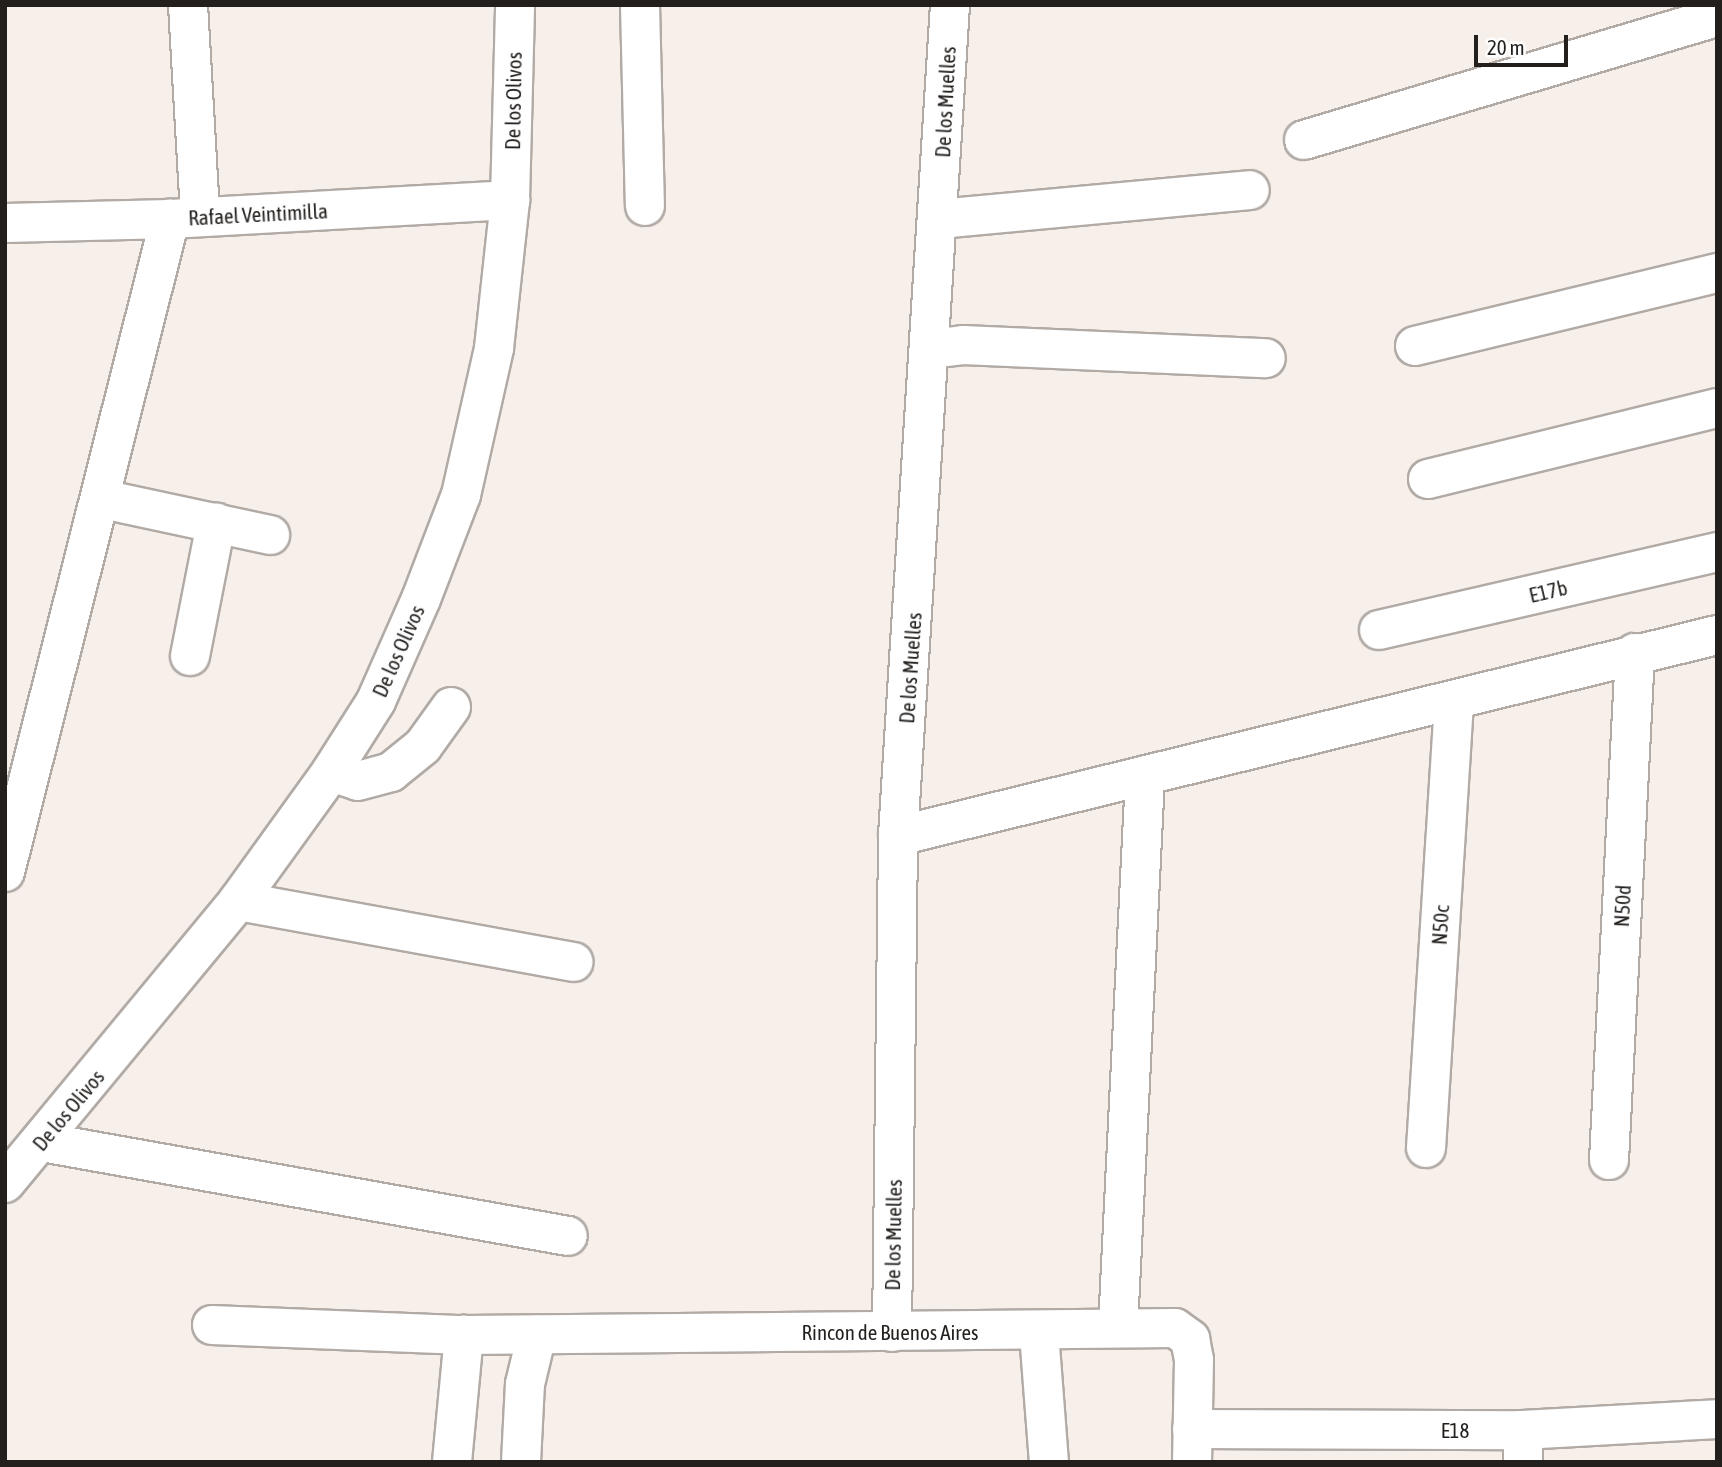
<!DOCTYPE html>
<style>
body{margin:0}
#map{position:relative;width:1722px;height:1467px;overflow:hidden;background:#f7efea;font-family:"Asap Condensed",sans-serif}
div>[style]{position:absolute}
.roads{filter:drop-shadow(2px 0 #b1aaa5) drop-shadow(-2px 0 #b1aaa5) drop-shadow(0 2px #b1aaa5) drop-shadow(0 -2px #b1aaa5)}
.minor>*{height:38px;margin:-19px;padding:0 19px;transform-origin:19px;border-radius:19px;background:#fff}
span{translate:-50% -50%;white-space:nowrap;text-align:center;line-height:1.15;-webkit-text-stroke:6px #fefefe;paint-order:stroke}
.street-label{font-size:21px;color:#221f1d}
.frame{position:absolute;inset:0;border:7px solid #221f1d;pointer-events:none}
.scale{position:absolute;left:1474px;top:35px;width:94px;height:32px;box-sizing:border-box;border:4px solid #221f1d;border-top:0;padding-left:9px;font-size:21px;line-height:24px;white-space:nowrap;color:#221f1d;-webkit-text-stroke:5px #fefefe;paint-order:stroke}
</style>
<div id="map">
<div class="roads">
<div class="minor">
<div style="left:188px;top:5px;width:211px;rotate:86.7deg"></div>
<div style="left:640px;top:5px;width:201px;rotate:88.6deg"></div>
<div style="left:1304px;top:140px;width:431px;rotate:-16.6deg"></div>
<div style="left:939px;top:219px;width:312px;rotate:-5.3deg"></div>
<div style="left:5px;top:223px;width:165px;rotate:-1.4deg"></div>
<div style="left:170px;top:219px;width:341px;rotate:-3.2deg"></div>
<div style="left:1415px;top:346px;width:311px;rotate:-13.6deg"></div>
<div style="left:931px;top:349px;width:32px;rotate:-7deg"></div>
<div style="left:963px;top:345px;width:303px;rotate:2.5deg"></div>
<div style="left:1428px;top:479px;width:298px;rotate:-13.8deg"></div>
<div style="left:102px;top:499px;width:172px;rotate:12.1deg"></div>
<div style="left:1379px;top:630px;width:347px;rotate:-13deg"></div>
<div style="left:190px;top:656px;width:136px;rotate:-78.9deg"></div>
<div style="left:331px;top:772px;width:28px;rotate:18deg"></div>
<div style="left:358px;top:781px;width:34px;rotate:-15deg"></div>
<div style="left:391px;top:772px;width:41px;rotate:-39.1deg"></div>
<div style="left:423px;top:746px;width:48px;rotate:-54.3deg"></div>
<div style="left:898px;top:836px;width:843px;rotate:-13.79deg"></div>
<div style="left:5px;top:872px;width:674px;rotate:-75.82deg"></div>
<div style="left:238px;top:901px;width:341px;rotate:10.3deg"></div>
<div style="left:42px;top:1142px;width:534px;rotate:10.13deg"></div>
<div style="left:1426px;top:1148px;width:448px;rotate:-86.4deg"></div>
<div style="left:1609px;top:1160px;width:508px;rotate:-87.06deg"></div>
<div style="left:5px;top:1183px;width:366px;rotate:-50.4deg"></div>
<div style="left:238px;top:901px;width:159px;rotate:-54.2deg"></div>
<div style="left:331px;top:772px;width:84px;rotate:-57.6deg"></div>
<div style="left:376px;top:701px;width:111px;rotate:-66.2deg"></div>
<div style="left:421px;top:599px;width:111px;rotate:-69deg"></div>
<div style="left:461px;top:495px;width:151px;rotate:-77.3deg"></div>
<div style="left:494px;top:348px;width:149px;rotate:-83.8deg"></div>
<div style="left:510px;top:200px;width:195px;rotate:-88.5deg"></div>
<div style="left:212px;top:1325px;width:252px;rotate:2.3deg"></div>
<div style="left:464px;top:1335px;width:711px;rotate:-0.56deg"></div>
<div style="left:1175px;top:1328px;width:19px;rotate:36deg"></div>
<div style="left:1190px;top:1339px;width:21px;rotate:79deg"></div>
<div style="left:1194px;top:1360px;width:102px;rotate:91.1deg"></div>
<div style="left:1118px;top:1327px;width:552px;rotate:-87.19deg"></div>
<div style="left:892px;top:1332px;width:496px;rotate:-89.3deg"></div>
<div style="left:898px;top:836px;width:833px;rotate:-86.42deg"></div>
<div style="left:1039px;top:1333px;width:129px;rotate:85.6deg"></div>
<div style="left:1192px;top:1429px;width:330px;rotate:0.2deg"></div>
<div style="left:1522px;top:1430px;width:195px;rotate:-3.2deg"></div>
<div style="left:1522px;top:1430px;width:32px;rotate:88deg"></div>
<div style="left:452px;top:1462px;width:128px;rotate:-84.6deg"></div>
<div style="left:521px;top:1462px;width:78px;rotate:-87.1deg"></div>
<div style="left:525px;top:1384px;width:51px;rotate:-76.5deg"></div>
</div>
</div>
<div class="street-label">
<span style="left:513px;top:101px;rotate:-89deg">De los Olivos</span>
<span style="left:945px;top:102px;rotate:-87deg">De los Muelles</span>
<span style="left:258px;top:214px;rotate:-3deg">Rafael Veintimilla</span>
<span style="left:1548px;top:591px;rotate:-13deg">E17b</span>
<span style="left:398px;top:651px;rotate:-66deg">De los Olivos</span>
<span style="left:910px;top:668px;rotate:-86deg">De los Muelles</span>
<span style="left:1622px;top:906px;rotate:-87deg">N50d</span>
<span style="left:1440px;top:925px;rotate:-86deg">N50c</span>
<span style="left:68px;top:1110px;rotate:-50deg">De los Olivos</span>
<span style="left:893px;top:1235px;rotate:-89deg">De los Muelles</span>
<span style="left:890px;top:1332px">Rincon de Buenos Aires</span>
<span style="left:1455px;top:1430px">E18</span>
</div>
<div class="frame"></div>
<div class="scale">20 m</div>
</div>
